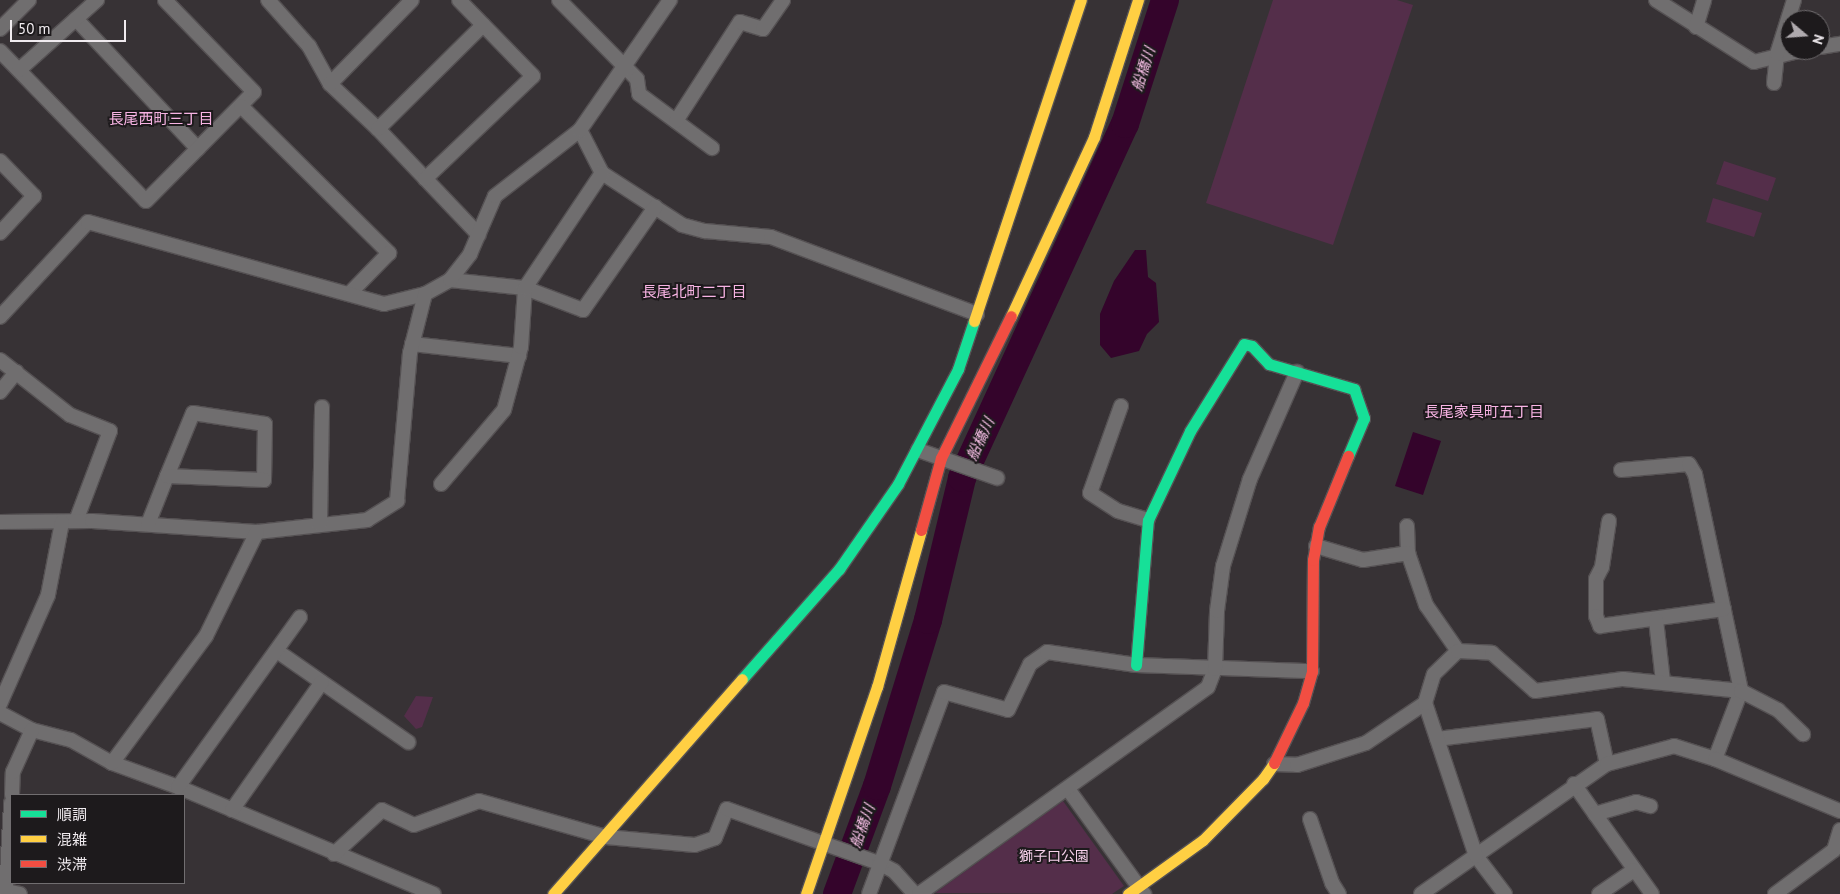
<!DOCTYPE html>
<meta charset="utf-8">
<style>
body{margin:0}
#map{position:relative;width:1840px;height:894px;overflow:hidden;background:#373235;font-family:"PT Sans","Noto Sans JP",sans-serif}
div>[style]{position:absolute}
.green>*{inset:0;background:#542e4a}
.water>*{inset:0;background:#34042b}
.river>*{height:28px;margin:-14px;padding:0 14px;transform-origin:14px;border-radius:14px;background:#34042b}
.roads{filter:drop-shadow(1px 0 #555153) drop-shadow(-1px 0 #555153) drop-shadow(0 1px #555153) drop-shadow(0 -1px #555153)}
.street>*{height:14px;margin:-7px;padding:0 7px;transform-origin:7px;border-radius:7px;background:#706e6f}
.fast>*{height:11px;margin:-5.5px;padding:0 5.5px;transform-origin:5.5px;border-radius:5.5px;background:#16e098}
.slow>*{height:11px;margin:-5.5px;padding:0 5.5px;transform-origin:5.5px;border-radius:5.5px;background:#ffcf43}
.jam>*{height:11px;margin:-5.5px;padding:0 5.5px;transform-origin:5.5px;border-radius:5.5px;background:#f24e42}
span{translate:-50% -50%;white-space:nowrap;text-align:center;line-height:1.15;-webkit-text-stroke:4px #1d1a1c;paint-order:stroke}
.park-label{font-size:14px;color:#f6d0ea}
.water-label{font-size:15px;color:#f9c1e8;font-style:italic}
.neighbourhood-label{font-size:15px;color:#f7b3e3}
.legend{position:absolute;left:10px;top:794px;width:175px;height:90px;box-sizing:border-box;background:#1d1a1c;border:1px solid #716e70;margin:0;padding:6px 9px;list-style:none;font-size:15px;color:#f0ebef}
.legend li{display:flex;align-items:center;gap:10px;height:25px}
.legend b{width:25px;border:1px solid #716e70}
.north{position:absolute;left:1780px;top:10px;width:50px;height:50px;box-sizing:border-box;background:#1d1a1c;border:1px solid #716e70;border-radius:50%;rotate:108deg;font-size:14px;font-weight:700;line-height:20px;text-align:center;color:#f0ebef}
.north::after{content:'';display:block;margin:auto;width:18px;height:22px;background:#afaaae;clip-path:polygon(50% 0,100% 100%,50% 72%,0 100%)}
.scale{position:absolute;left:10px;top:20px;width:116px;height:22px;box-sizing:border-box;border:2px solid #f0ebef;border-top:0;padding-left:6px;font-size:15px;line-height:18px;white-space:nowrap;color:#f0ebef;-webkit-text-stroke:4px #1d1a1c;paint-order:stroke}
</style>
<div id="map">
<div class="green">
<div style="clip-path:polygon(1273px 0,1397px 0,1413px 5px,1333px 245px,1206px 203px)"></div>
<div style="clip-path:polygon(1724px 161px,1776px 178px,1768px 201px,1716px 184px)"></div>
<div style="clip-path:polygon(1713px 198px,1762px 213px,1754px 237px,1706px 222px)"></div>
<div style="clip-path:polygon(416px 696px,433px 697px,422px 727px,416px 729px,404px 716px)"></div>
<div style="clip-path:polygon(1063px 801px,1124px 886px,1112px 894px,935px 893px)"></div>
</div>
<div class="water">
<div style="clip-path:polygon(1135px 250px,1146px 250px,1148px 277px,1156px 283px,1159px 322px,1147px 334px,1139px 351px,1111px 358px,1100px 345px,1100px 314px,1114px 281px)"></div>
<div style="clip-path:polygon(1413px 432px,1441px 441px,1423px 495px,1395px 486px)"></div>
</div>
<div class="river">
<div style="left:837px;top:894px;width:115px;rotate:-69.7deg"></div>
<div style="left:877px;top:786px;width:174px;rotate:-72.9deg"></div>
<div style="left:928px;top:620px;width:146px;rotate:-76.5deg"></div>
<div style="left:962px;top:478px;width:390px;rotate:-65.3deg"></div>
<div style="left:1125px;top:124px;width:130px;rotate:-72.1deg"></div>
</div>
<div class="roads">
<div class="street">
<div style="left:268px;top:0;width:62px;rotate:48.3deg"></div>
<div style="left:309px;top:46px;width:43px;rotate:61.1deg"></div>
<div style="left:330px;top:84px;width:66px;rotate:43.2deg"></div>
<div style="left:378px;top:129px;width:146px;rotate:46.4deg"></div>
<div style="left:559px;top:0;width:111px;rotate:45.4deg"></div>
<div style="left:637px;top:79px;width:15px;rotate:82deg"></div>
<div style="left:639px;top:94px;width:91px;rotate:36.5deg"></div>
<div style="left:1656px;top:0;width:116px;rotate:32.3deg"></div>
<div style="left:1754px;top:62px;width:50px;rotate:-13.8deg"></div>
<div style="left:76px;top:19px;width:178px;rotate:46.8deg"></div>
<div style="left:1696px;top:27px;width:28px;rotate:-73deg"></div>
<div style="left:0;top:29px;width:41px;rotate:-45deg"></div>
<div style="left:1820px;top:47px;width:20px;rotate:-9deg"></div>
<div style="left:0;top:51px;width:209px;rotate:45.8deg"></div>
<div style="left:146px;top:201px;width:153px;rotate:-45.3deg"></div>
<div style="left:254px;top:92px;width:128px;rotate:-134.1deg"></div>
<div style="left:19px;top:70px;width:105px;rotate:-41.9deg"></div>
<div style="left:1774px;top:83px;width:29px;rotate:-84deg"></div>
<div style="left:1777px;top:54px;width:57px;rotate:-72.5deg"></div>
<div style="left:330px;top:84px;width:117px;rotate:-45.7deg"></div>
<div style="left:241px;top:106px;width:209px;rotate:44.8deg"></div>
<div style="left:389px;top:253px;width:57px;rotate:134.3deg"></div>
<div style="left:676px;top:121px;width:118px;rotate:-57.1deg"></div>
<div style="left:740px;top:22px;width:24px;rotate:17deg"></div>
<div style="left:763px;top:29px;width:35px;rotate:-55deg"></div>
<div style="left:378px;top:129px;width:148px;rotate:-44.7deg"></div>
<div style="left:580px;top:130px;width:48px;rotate:62.9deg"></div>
<div style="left:602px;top:173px;width:95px;rotate:33deg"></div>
<div style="left:682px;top:225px;width:24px;rotate:15deg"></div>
<div style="left:705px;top:231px;width:66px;rotate:5.2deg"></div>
<div style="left:771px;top:237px;width:220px;rotate:20.5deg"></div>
<div style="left:0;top:161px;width:49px;rotate:45.8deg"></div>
<div style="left:34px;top:196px;width:50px;rotate:132.6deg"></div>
<div style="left:425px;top:179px;width:149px;rotate:-43.6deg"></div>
<div style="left:533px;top:76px;width:106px;rotate:-134.2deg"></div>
<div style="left:450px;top:280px;width:75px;rotate:6.1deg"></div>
<div style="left:525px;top:288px;width:62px;rotate:20.8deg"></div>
<div style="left:583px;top:310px;width:126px;rotate:-55deg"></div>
<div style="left:0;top:317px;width:129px;rotate:-47.2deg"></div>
<div style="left:88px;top:222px;width:307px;rotate:15.5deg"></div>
<div style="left:384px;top:304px;width:42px;rotate:-13.7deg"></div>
<div style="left:425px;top:294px;width:29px;rotate:-29deg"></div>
<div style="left:450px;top:280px;width:33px;rotate:-52deg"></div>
<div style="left:470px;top:254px;width:63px;rotate:-66.7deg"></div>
<div style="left:495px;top:196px;width:108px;rotate:-37.8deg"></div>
<div style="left:580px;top:130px;width:158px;rotate:-55.3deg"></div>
<div style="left:412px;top:344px;width:108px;rotate:6.4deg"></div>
<div style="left:0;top:360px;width:89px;rotate:38.2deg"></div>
<div style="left:70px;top:415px;width:43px;rotate:21.8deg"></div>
<div style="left:110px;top:431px;width:96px;rotate:110.7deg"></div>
<div style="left:0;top:392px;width:26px;rotate:-51deg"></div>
<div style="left:1121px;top:406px;width:92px;rotate:109.6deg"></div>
<div style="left:1090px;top:493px;width:33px;rotate:33deg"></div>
<div style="left:1118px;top:511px;width:31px;rotate:17deg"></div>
<div style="left:918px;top:450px;width:84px;rotate:19.5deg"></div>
<div style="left:1621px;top:470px;width:68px;rotate:-5deg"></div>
<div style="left:1689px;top:464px;width:12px;rotate:59deg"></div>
<div style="left:1695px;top:474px;width:222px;rotate:78deg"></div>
<div style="left:1741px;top:691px;width:73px;rotate:110.9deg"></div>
<div style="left:441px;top:484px;width:97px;rotate:-49.6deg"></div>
<div style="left:504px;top:410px;width:65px;rotate:-74.9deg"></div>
<div style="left:521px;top:347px;width:59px;rotate:-86.1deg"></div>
<div style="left:525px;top:288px;width:138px;rotate:-56.2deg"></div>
<div style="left:1609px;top:521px;width:47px;rotate:98.7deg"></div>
<div style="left:1602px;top:567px;width:13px;rotate:117deg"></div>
<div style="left:1596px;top:579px;width:37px;rotate:90deg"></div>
<div style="left:1596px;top:616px;width:11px;rotate:68deg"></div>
<div style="left:1600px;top:626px;width:125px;rotate:-7.8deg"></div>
<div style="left:0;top:522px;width:92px;rotate:-0.6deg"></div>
<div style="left:92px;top:521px;width:165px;rotate:3.8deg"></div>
<div style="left:257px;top:532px;width:111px;rotate:-6.2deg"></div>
<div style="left:367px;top:520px;width:36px;rotate:-32deg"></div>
<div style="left:397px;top:501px;width:149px;rotate:-85deg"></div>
<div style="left:410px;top:353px;width:61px;rotate:-75.7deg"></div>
<div style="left:148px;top:524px;width:52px;rotate:-68.4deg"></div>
<div style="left:167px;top:476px;width:68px;rotate:-67.6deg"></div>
<div style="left:193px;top:413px;width:73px;rotate:8.7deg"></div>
<div style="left:265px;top:424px;width:56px;rotate:91deg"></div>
<div style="left:264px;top:480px;width:97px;rotate:-177.6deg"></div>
<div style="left:320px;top:524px;width:117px;rotate:-89deg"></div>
<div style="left:1407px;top:526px;width:27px;rotate:88deg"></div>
<div style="left:1408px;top:553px;width:55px;rotate:70.9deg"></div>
<div style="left:1426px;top:605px;width:56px;rotate:55.2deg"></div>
<div style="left:1316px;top:546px;width:49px;rotate:16.6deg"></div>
<div style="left:1363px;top:560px;width:46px;rotate:-8.8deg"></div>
<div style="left:1656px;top:620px;width:61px;rotate:83.5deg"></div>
<div style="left:277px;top:651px;width:160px;rotate:34.8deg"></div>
<div style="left:0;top:704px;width:119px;rotate:-66.2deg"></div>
<div style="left:48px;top:595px;width:74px;rotate:-79.1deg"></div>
<div style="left:0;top:713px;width:36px;rotate:28deg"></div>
<div style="left:32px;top:730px;width:40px;rotate:14.4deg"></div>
<div style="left:71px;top:740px;width:47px;rotate:29.3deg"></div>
<div style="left:112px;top:763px;width:70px;rotate:20deg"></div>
<div style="left:178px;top:787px;width:277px;rotate:22.7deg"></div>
<div style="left:1437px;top:739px;width:161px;rotate:-7.1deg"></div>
<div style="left:1597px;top:719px;width:46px;rotate:77.5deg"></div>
<div style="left:112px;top:763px;width:158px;rotate:-53.5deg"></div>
<div style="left:206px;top:636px;width:116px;rotate:-63.9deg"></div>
<div style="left:1274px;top:764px;width:23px;rotate:2deg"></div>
<div style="left:1297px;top:765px;width:72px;rotate:-17.7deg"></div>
<div style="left:1366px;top:743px;width:71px;rotate:-34.1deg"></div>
<div style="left:1574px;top:784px;width:37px;rotate:55deg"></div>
<div style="left:1595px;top:814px;width:43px;rotate:-16.3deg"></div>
<div style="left:1636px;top:802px;width:15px;rotate:16deg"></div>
<div style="left:178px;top:787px;width:209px;rotate:-54.3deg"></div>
<div style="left:1068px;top:789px;width:130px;rotate:54.1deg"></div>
<div style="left:12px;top:795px;width:23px;rotate:-88deg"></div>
<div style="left:13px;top:772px;width:46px;rotate:-65.7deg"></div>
<div style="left:232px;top:810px;width:156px;rotate:-54.9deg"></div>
<div style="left:1595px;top:814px;width:98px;rotate:54.5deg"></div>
<div style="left:1310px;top:819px;width:68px;rotate:71deg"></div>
<div style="left:1332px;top:883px;width:13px;rotate:58deg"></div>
<div style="left:334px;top:854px;width:65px;rotate:-42.5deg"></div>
<div style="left:382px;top:810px;width:35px;rotate:25deg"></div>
<div style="left:414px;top:825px;width:69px;rotate:-20.3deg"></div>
<div style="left:479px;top:801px;width:132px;rotate:15.8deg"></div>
<div style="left:606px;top:837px;width:89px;rotate:5.1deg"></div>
<div style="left:695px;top:845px;width:21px;rotate:-19deg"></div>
<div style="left:715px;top:838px;width:31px;rotate:-68deg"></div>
<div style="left:727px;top:809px;width:161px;rotate:19.6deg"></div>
<div style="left:879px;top:863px;width:17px;rotate:28deg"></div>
<div style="left:894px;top:871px;width:31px;rotate:48deg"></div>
<div style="left:6px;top:891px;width:14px;rotate:12deg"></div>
<div style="left:2px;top:894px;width:5px;rotate:-37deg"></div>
<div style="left:6px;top:891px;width:88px;rotate:-86.7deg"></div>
<div style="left:869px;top:894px;width:215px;rotate:-69.6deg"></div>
<div style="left:944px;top:692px;width:66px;rotate:15.7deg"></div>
<div style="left:1008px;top:710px;width:51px;rotate:-64.4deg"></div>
<div style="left:1030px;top:664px;width:21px;rotate:-35deg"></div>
<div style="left:1047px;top:652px;width:90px;rotate:8.3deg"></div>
<div style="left:1136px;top:665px;width:176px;rotate:2deg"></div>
<div style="left:919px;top:894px;width:355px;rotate:-35.6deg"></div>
<div style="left:1208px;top:687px;width:19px;rotate:-69deg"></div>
<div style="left:1215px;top:669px;width:58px;rotate:-88deg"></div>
<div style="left:1217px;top:611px;width:45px;rotate:-82.4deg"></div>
<div style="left:1223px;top:566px;width:91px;rotate:-72.8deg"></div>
<div style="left:1250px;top:479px;width:117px;rotate:-66.3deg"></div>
<div style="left:1421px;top:894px;width:227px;rotate:-35deg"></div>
<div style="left:1607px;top:764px;width:69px;rotate:-15deg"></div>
<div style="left:1674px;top:746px;width:43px;rotate:17.6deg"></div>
<div style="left:1715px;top:759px;width:135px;rotate:22.6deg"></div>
<div style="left:1505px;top:894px;width:48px;rotate:-127.3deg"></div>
<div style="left:1476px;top:856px;width:161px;rotate:-108.4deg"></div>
<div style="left:1425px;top:703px;width:30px;rotate:-73deg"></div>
<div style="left:1434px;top:674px;width:33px;rotate:-44deg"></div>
<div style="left:1458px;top:651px;width:34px;rotate:3deg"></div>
<div style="left:1492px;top:653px;width:57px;rotate:41.5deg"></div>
<div style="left:1535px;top:691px;width:89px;rotate:-7.8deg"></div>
<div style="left:1623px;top:679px;width:119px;rotate:5.8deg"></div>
<div style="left:1741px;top:691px;width:42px;rotate:27.2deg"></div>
<div style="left:1778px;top:710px;width:35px;rotate:44deg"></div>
<div style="left:1599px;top:894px;width:42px;rotate:-34.4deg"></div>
<div style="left:1775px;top:894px;width:74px;rotate:-36.7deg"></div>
<div style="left:1834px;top:850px;width:21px;rotate:-73deg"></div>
</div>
<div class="fast">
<div style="left:1136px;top:665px;width:145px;rotate:-85.3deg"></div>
<div style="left:1148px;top:520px;width:98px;rotate:-64.7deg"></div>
<div style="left:1190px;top:431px;width:102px;rotate:-58.2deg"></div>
<div style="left:1244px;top:344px;width:8px;rotate:14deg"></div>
<div style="left:1252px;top:346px;width:25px;rotate:47deg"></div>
<div style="left:1269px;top:364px;width:89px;rotate:16.4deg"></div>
<div style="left:1354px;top:389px;width:31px;rotate:71deg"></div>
<div style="left:1364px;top:418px;width:41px;rotate:112.8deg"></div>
<div style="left:742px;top:679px;width:147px;rotate:-48.6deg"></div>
<div style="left:839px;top:569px;width:103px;rotate:-55.2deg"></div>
<div style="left:898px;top:484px;width:130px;rotate:-62.4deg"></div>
<div style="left:958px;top:369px;width:51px;rotate:-71.6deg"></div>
</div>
<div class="slow">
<div style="left:1011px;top:316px;width:197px;rotate:-65.1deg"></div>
<div style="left:1094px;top:137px;width:144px;rotate:-72.2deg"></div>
<div style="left:974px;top:321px;width:338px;rotate:-71.6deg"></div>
<div style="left:553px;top:894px;width:286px;rotate:-48.7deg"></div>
<div style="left:806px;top:894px;width:219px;rotate:-71.1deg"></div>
<div style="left:877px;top:687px;width:163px;rotate:-74.3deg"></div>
<div style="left:1128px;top:894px;width:92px;rotate:-35.8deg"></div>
<div style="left:1203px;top:840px;width:86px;rotate:-45.5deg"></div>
<div style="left:1263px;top:779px;width:19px;rotate:-55deg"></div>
</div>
<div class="jam">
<div style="left:921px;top:530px;width:75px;rotate:-74.5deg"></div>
<div style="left:941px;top:458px;width:158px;rotate:-63.8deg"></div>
<div style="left:1274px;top:763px;width:67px;rotate:-64.2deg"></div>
<div style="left:1303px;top:703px;width:33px;rotate:-74deg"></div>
<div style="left:1312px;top:671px;width:111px;rotate:-89.5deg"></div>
<div style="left:1313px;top:560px;width:34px;rotate:-80deg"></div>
<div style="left:1319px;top:527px;width:77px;rotate:-67.8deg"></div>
</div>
</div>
<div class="park-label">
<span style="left:1054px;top:856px">獅子口公園</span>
</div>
<div class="water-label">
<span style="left:1143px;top:69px;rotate:-72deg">船橋川</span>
<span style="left:980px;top:439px;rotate:-65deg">船橋川</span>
<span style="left:862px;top:826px;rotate:-70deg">船橋川</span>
</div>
<div class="neighbourhood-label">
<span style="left:161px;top:119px">長尾西町三丁目</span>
<span style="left:694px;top:292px">長尾北町二丁目</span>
<span style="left:1484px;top:412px">長尾家具町五丁目</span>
</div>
<ul class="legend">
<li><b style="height:6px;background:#16e098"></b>順調</li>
<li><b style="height:6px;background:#ffcf43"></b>混雑</li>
<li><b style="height:6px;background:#f24e42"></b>渋滞</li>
</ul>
<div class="north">N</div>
<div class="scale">50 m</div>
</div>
